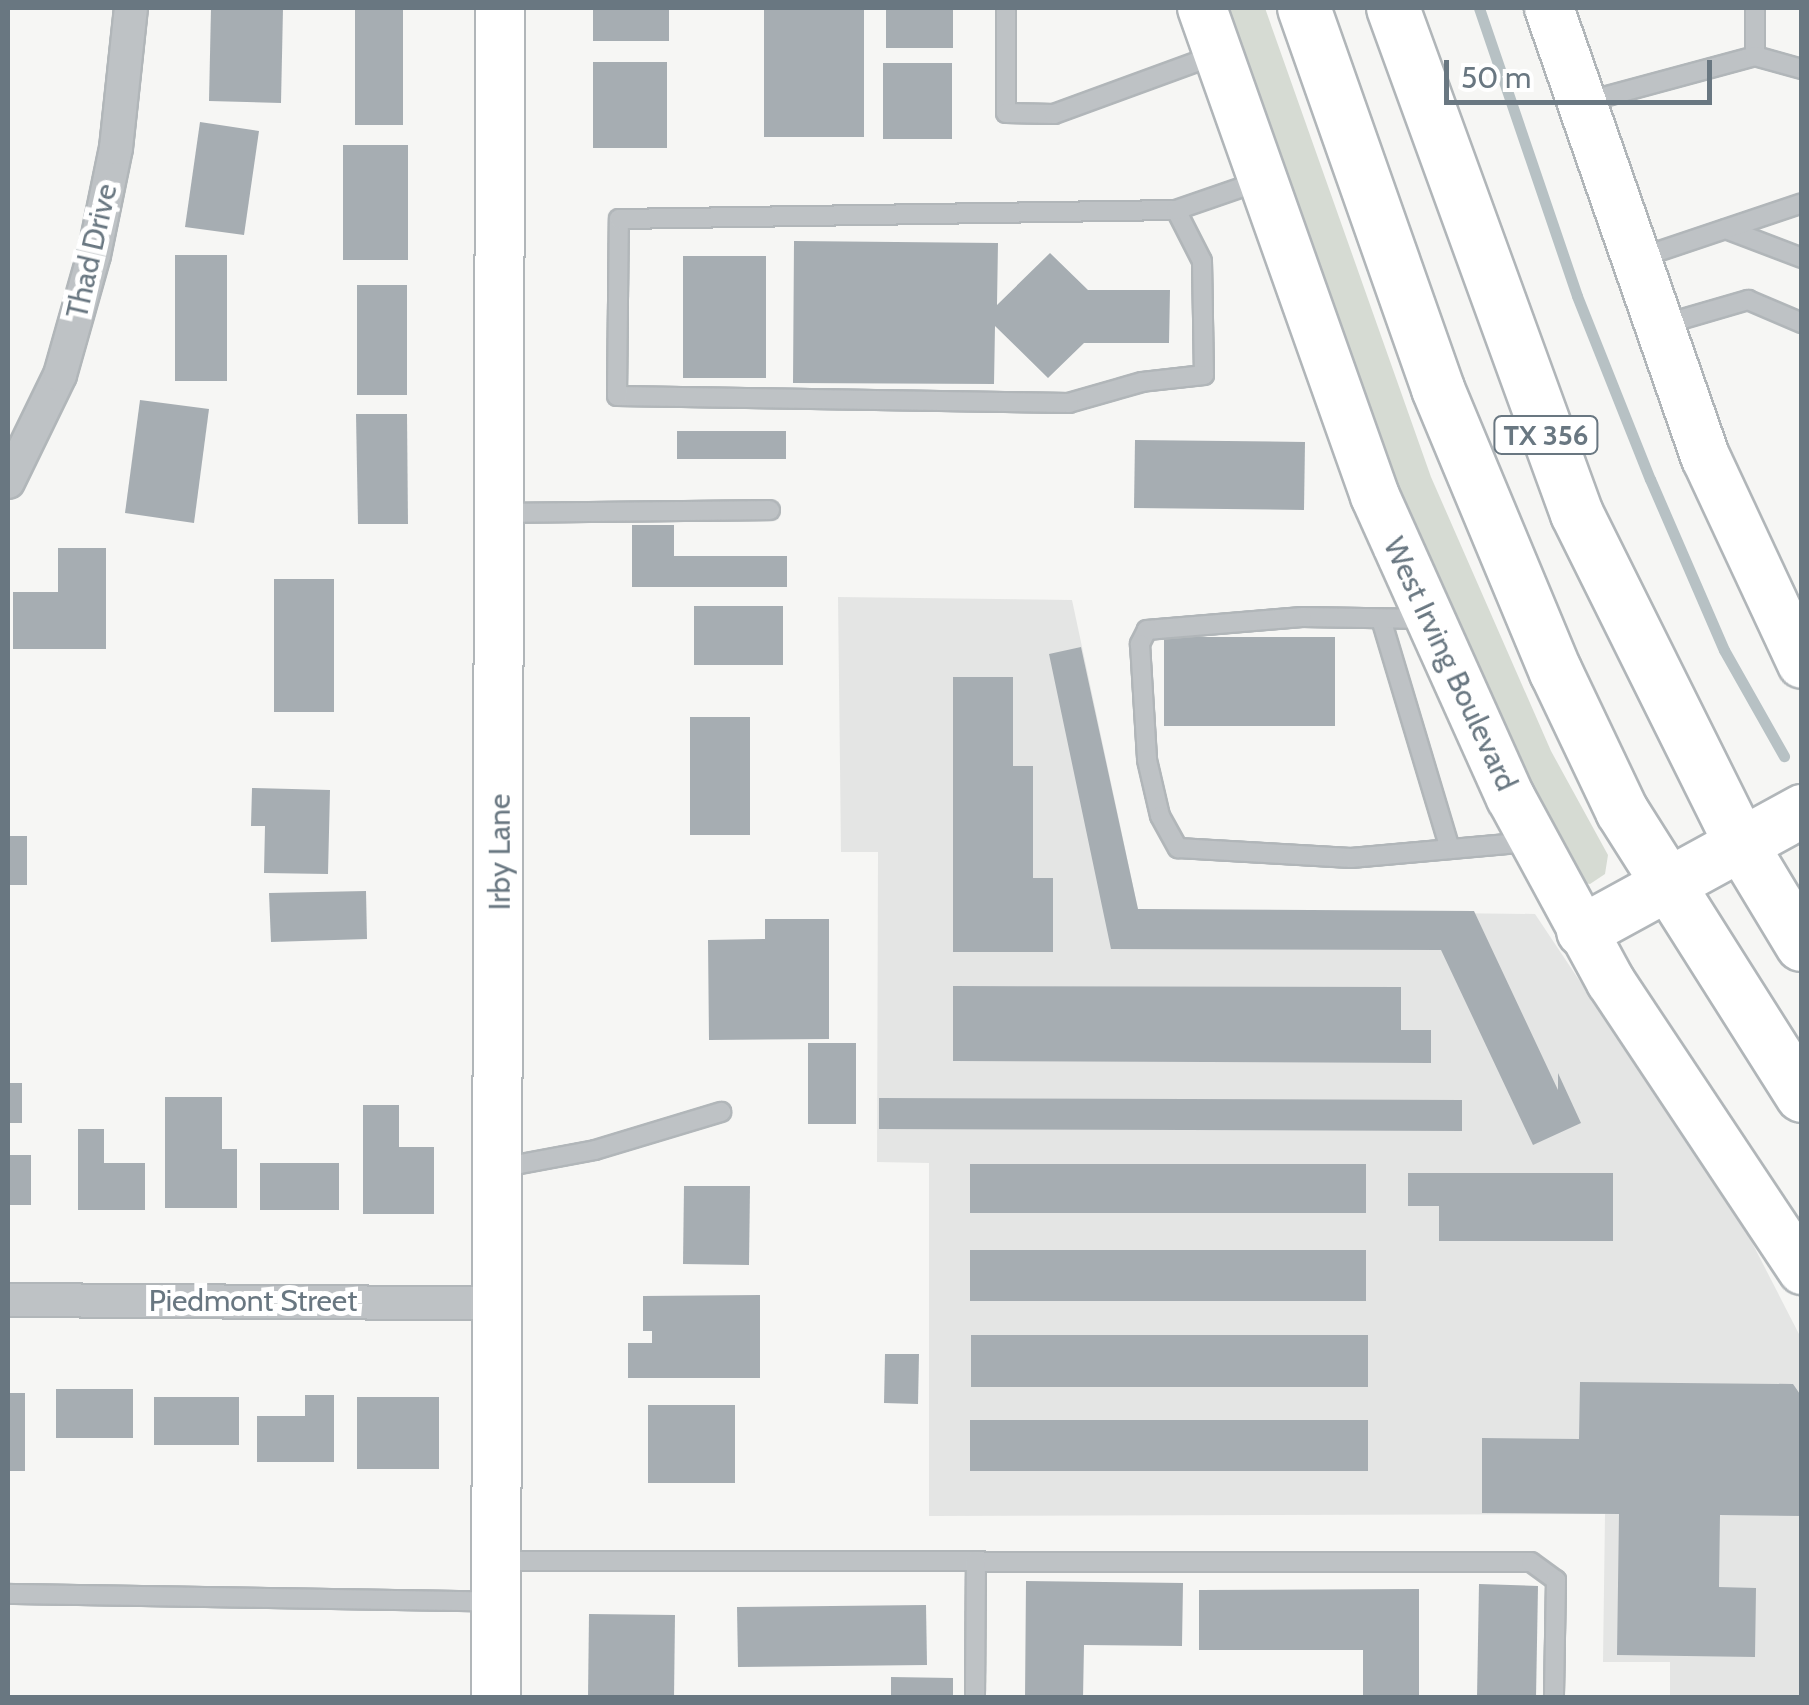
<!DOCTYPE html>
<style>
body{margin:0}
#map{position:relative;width:1809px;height:1705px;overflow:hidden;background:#f6f6f4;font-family:Cabin,sans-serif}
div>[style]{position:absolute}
.built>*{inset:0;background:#e4e5e4}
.green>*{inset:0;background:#d6dbd3}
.stream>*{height:11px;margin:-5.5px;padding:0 5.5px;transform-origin:5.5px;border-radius:5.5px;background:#b7c1c4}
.building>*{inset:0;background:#a6adb2}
.roads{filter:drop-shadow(2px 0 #b1b6b9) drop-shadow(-2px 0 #b1b6b9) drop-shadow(0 2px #b1b6b9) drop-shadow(0 -2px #b1b6b9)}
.lane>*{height:18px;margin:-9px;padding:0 9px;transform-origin:9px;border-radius:9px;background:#bec2c5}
.street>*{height:32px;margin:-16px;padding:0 16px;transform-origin:16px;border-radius:16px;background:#bec2c5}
.secondary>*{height:48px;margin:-24px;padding:0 24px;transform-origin:24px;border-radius:24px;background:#fff}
.primary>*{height:52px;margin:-26px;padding:0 26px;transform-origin:26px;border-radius:26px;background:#fff}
span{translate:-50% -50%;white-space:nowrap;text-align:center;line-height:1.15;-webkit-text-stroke:10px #fff;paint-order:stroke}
.shield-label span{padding:2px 8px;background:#fff;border:2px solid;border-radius:8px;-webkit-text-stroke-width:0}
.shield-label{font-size:28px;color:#697781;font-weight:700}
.street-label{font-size:30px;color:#697781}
.frame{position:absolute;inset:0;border:10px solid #697781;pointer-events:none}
.scale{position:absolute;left:1444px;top:60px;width:268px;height:45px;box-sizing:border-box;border:5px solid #697781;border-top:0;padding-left:12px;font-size:30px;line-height:35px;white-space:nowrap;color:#697781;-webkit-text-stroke:8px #fff;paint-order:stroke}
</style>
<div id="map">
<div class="built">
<div style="clip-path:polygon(838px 597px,1072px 600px,1138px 909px,1535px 914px,1744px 1227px,1801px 1338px,1801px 1697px,1670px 1697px,1670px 1662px,1603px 1662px,1605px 1514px,929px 1516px,929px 1163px,877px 1162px,878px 852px,841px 852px)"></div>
</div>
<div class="green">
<div style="clip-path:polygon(1220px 8px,1265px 8px,1431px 477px,1551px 751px,1608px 855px,1605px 874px,1590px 884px,1573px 881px,1382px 463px)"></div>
</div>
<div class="stream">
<div style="left:1479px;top:8px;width:304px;rotate:71.2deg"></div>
<div style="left:1577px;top:296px;width:197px;rotate:68.3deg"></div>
<div style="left:1650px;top:479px;width:186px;rotate:66.6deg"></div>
<div style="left:1724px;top:650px;width:122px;rotate:60.5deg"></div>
</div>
<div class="building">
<div style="clip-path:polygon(211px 8px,283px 8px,281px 103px,209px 101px)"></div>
<div style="clip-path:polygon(355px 8px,403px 8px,403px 125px,355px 125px)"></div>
<div style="clip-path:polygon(593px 8px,669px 8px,669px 41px,593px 41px)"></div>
<div style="clip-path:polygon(764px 8px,864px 8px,864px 137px,764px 137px)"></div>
<div style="clip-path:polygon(886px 8px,953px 8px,953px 48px,886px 48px)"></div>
<div style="clip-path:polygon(593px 62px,667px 62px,667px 148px,593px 148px)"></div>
<div style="clip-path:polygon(883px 63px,952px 63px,952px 139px,883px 139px)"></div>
<div style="clip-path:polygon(200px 122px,259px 131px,244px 235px,185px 227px)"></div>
<div style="clip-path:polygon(343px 145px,408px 145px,408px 260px,343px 260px)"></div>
<div style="clip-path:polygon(794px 241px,998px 243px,997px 305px,1050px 253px,1088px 290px,1170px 290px,1169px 343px,1084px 343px,1048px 378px,995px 326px,994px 384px,793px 383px)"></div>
<div style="clip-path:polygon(175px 255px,227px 255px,227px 381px,175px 381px)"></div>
<div style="clip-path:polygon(683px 256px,766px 256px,766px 378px,683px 378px)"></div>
<div style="clip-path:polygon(357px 285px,407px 285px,407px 395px,357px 395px)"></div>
<div style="clip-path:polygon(140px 400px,209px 409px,194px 523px,125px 513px)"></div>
<div style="clip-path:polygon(356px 414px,407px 414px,408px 524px,358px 524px)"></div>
<div style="clip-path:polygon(677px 431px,786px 431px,786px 459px,677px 459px)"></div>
<div style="clip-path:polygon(1135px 440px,1305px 442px,1304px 510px,1134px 508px)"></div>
<div style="clip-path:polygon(632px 525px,674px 525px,674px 556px,787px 556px,787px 587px,632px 587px)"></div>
<div style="clip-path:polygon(58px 548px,106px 548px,106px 649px,13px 649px,13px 592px,58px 592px)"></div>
<div style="clip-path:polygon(274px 579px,334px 579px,334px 712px,274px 712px)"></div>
<div style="clip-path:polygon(694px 606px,783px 606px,783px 665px,694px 665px)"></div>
<div style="clip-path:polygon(1164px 637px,1335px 637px,1335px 726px,1164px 726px)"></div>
<div style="clip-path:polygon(1081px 647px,1138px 909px,1474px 911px,1558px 1090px,1558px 1073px,1581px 1123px,1533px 1145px,1441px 950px,1111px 949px,1049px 654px)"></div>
<div style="clip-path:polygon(953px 677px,1013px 677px,1013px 766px,1033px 766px,1033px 878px,1053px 878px,1053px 952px,953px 952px)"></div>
<div style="clip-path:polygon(690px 717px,750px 717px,750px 835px,690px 835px)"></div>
<div style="clip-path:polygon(252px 788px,330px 790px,328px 874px,264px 873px,265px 826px,251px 826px)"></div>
<div style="clip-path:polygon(8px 836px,27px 836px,27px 885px,8px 885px)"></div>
<div style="clip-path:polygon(366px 891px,367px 939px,271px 942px,269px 893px)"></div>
<div style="clip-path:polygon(765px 919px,829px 919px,829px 1039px,709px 1040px,708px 940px,765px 939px)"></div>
<div style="clip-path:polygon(953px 986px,1401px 987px,1401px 1030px,1431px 1030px,1431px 1063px,953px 1061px)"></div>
<div style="clip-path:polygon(808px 1043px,856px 1043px,856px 1124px,808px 1124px)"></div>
<div style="clip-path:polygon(8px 1083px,22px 1083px,22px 1123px,8px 1123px)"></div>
<div style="clip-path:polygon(165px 1097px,222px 1097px,222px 1149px,237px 1149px,237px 1208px,165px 1208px)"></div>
<div style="clip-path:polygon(879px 1098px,1462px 1100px,1462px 1131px,879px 1129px)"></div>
<div style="clip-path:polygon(363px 1105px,399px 1105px,399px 1147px,434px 1147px,434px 1214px,363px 1214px)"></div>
<div style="clip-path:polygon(78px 1129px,104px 1129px,104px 1163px,145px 1163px,145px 1210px,78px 1210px)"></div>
<div style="clip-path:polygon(8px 1155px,31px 1155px,31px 1205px,8px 1205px)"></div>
<div style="clip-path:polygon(260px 1163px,339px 1163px,339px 1210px,260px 1210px)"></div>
<div style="clip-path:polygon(970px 1164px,1366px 1164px,1366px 1213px,970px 1213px)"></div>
<div style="clip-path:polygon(1408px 1173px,1613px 1173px,1613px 1241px,1439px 1241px,1439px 1206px,1408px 1206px)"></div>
<div style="clip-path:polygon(684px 1186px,750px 1186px,749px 1265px,683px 1264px)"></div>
<div style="clip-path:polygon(970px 1250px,1366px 1250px,1366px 1301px,970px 1301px)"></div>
<div style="clip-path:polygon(760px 1295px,760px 1378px,628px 1378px,628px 1343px,652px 1343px,652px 1331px,643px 1331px,643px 1296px)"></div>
<div style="clip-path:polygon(971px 1335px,1368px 1335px,1368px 1387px,971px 1387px)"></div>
<div style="clip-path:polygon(885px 1354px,919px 1354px,918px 1404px,884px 1403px)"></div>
<div style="clip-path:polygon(1580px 1382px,1793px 1384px,1802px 1397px,1802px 1516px,1720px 1515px,1719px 1587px,1756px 1588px,1755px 1657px,1617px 1655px,1619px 1514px,1482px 1513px,1482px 1438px,1579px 1439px)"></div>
<div style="clip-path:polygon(56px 1389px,133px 1389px,133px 1438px,56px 1438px)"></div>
<div style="clip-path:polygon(8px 1393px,25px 1393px,25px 1471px,8px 1471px)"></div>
<div style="clip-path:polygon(305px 1395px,334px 1395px,334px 1462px,257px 1462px,257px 1416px,305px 1416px)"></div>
<div style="clip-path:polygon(154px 1397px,239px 1397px,239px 1445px,154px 1445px)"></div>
<div style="clip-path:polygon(357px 1397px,439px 1397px,439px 1469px,357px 1469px)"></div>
<div style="clip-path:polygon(648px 1405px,735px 1405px,735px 1483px,648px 1483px)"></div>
<div style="clip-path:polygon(970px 1420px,1368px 1420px,1368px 1471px,970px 1471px)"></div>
<div style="clip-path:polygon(1026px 1581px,1183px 1583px,1182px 1646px,1084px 1645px,1083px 1698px,1025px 1698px)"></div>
<div style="clip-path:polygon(1479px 1584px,1538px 1586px,1536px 1698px,1477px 1698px)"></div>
<div style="clip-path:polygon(1419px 1589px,1419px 1698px,1363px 1698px,1363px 1650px,1199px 1650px,1199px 1590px)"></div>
<div style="clip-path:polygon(926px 1605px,927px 1665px,738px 1667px,737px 1607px)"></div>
<div style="clip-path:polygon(589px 1614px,675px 1615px,674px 1698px,588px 1698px)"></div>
<div style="clip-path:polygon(891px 1677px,953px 1678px,953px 1698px,891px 1698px)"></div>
</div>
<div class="roads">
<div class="lane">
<div style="left:1006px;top:8px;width:105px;rotate:90deg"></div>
<div style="left:1006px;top:113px;width:48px;rotate:1.2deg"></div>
<div style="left:1054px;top:114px;width:171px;rotate:-20.1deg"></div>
<div style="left:1755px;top:8px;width:48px;rotate:90deg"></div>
<div style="left:1585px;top:102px;width:176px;rotate:-15.1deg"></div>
<div style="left:1755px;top:56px;width:49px;rotate:15.5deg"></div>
<div style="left:1176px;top:210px;width:57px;rotate:63deg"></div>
<div style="left:1202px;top:261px;width:114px;rotate:89deg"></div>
<div style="left:1204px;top:375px;width:62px;rotate:173.6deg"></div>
<div style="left:1142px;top:382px;width:76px;rotate:164deg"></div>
<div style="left:1069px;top:403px;width:452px;rotate:-179.1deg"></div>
<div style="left:617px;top:396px;width:177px;rotate:-89.4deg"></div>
<div style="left:619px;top:219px;width:557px;rotate:-0.93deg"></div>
<div style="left:1176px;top:210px;width:92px;rotate:-19deg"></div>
<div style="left:1726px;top:229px;width:81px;rotate:20.9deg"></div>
<div style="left:1636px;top:259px;width:175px;rotate:-18.6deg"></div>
<div style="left:1662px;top:325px;width:90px;rotate:-16.2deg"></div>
<div style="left:1748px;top:300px;width:59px;rotate:23.1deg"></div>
<div style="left:503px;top:513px;width:267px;rotate:-0.6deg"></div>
<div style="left:1381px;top:619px;width:240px;rotate:73.3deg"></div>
<div style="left:1427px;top:619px;width:125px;rotate:-179.1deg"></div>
<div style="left:1302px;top:617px;width:156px;rotate:175.2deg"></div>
<div style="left:1147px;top:630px;width:16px;rotate:117deg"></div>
<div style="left:1140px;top:644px;width:116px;rotate:86.5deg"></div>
<div style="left:1147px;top:760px;width:57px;rotate:76.9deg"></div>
<div style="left:1160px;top:816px;width:37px;rotate:61deg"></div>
<div style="left:1178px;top:848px;width:173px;rotate:3.3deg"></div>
<div style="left:1351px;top:858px;width:182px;rotate:-5.1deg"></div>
<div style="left:499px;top:1168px;width:98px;rotate:-10.6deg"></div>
<div style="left:595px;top:1150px;width:132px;rotate:-16.8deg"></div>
<div style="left:497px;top:1561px;width:1034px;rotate:0.06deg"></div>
<div style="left:1531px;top:1562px;width:31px;rotate:36deg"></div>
<div style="left:1556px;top:1580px;width:118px;rotate:91deg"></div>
<div style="left:8px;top:1594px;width:489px;rotate:0.9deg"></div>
<div style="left:975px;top:1698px;width:137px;rotate:-89.6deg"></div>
</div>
<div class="street">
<div style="left:8px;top:482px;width:119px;rotate:-64.1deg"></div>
<div style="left:60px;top:375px;width:125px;rotate:-74.2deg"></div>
<div style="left:94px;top:255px;width:109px;rotate:-78.4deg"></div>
<div style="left:116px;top:148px;width:141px;rotate:-83.9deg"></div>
<div style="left:8px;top:1300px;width:490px;rotate:0.4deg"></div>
</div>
<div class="secondary">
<div style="left:1202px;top:8px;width:518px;rotate:70.48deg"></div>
<div style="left:1375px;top:496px;width:331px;rotate:65.8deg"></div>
<div style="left:1511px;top:798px;width:209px;rotate:61.5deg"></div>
<div style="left:1611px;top:982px;width:346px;rotate:56.4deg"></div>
<div style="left:1549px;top:8px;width:477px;rotate:70.8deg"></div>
<div style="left:1706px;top:458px;width:227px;rotate:65deg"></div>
<div style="left:496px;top:1698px;width:1690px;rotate:-89.86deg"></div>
</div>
<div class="primary">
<div style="left:1304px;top:8px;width:404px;rotate:70.6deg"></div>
<div style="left:1438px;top:389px;width:307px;rotate:67.4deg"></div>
<div style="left:1556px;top:672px;width:154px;rotate:64.6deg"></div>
<div style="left:1622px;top:811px;width:337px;rotate:57.7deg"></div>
<div style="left:1393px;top:8px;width:538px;rotate:70.02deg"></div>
<div style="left:1577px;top:514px;width:369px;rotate:63.6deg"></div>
<div style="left:1741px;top:844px;width:118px;rotate:58.9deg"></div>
<div style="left:1583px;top:931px;width:250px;rotate:-28.7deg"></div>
</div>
</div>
<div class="shield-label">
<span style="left:1546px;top:435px">TX 356</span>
</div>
<div class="street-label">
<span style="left:92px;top:251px;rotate:-77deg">Thad Drive</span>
<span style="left:1450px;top:664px;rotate:65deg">West Irving Boulevard</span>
<span style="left:500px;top:852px;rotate:-90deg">Irby Lane</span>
<span style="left:253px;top:1301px">Piedmont Street</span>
</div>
<div class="frame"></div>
<div class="scale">50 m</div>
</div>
